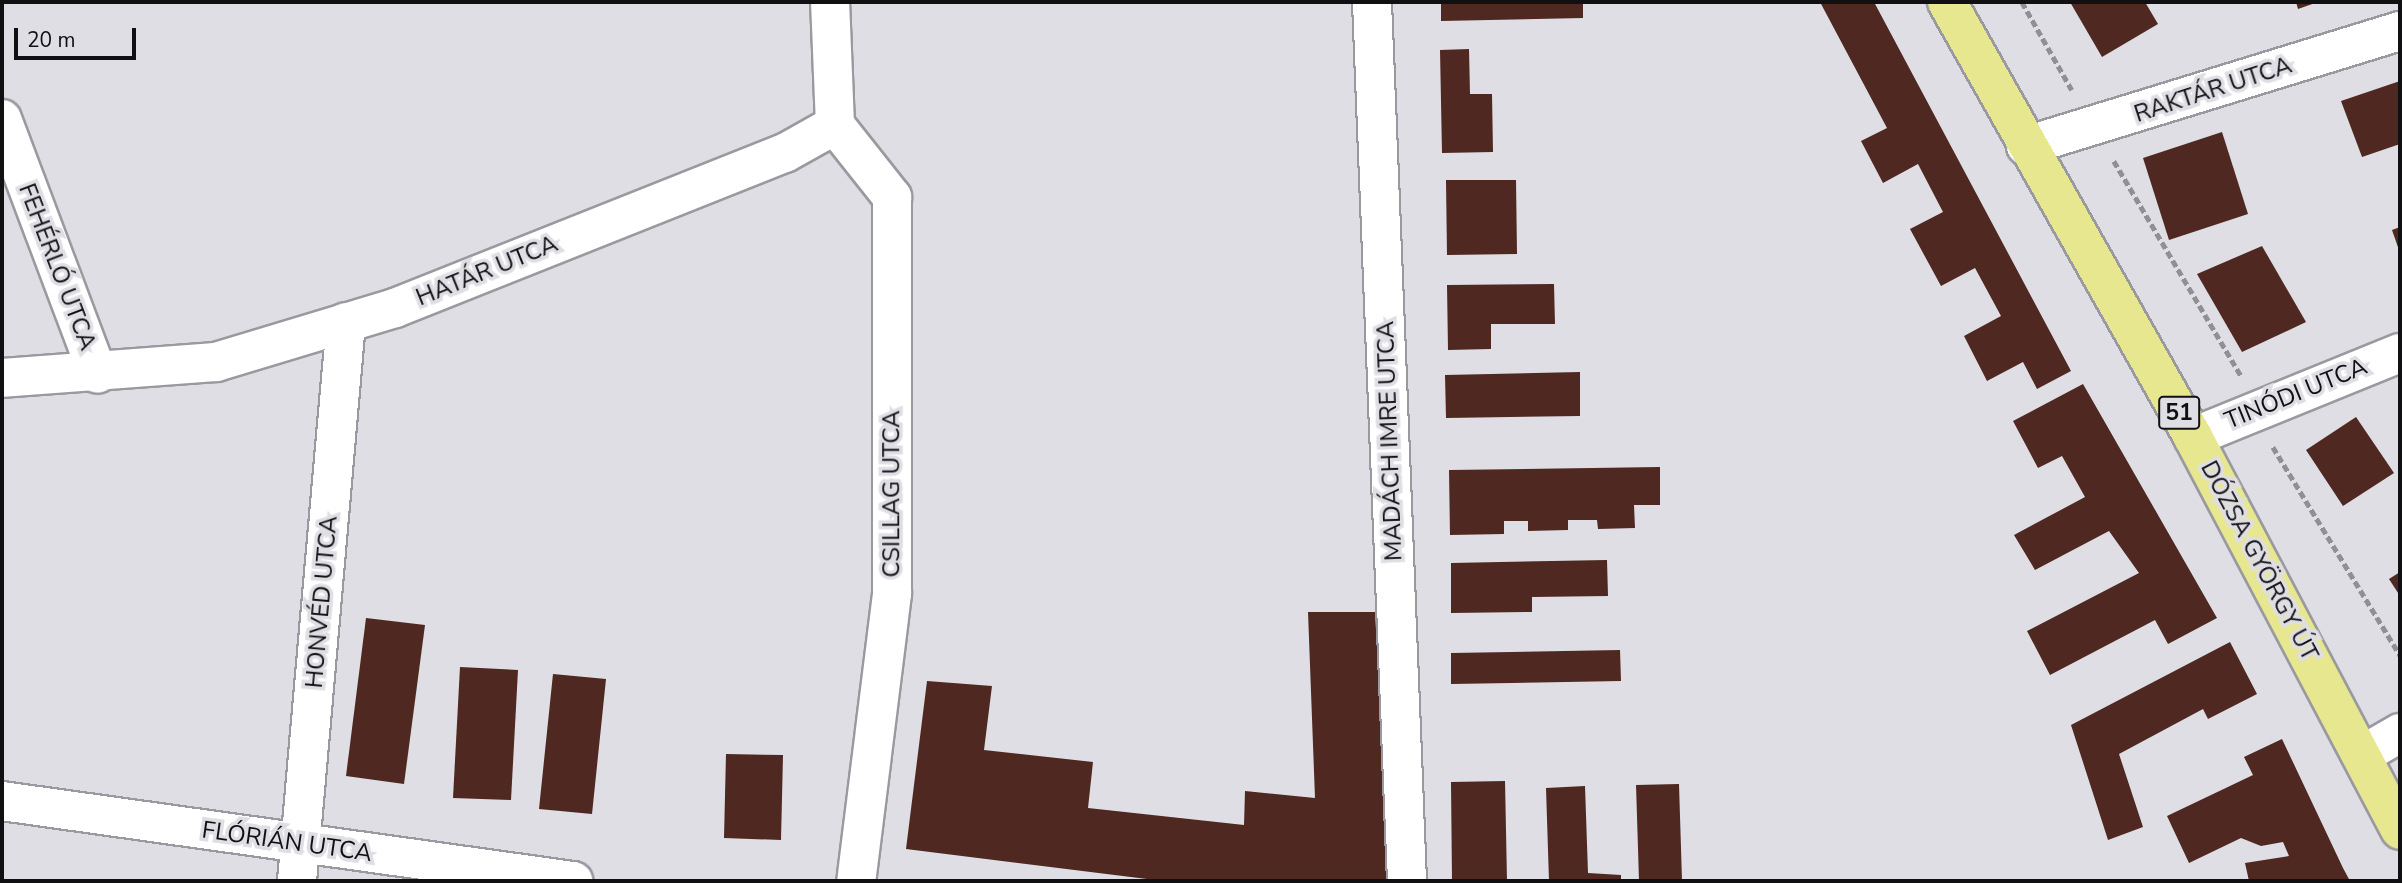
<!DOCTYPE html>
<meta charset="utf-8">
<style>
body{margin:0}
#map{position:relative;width:2402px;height:883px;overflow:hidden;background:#dedee4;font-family:"Nunito Sans",sans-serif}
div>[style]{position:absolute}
.building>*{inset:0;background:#4e2821}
.path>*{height:4.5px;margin-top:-2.25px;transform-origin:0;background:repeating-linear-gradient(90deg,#909094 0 7px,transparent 0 10.5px)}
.roads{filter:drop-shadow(2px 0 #99999f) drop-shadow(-2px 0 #99999f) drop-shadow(0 2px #99999f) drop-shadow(0 -2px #99999f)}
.minor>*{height:38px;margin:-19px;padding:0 19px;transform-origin:19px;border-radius:19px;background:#fff}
.major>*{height:38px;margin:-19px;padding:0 19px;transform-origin:19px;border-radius:19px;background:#e7e790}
span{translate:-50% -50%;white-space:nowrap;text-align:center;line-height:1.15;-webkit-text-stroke:7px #dedee4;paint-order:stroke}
.shield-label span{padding:2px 5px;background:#dedee4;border:2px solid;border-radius:5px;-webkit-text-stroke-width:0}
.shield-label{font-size:23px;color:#101012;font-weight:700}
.street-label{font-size:24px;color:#101012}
.frame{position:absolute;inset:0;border:4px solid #101012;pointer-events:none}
.scale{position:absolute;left:14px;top:28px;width:122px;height:32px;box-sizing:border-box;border:4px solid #101012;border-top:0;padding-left:9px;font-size:21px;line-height:24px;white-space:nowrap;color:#101012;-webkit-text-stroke:5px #dedee4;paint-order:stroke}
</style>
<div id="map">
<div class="building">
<div style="clip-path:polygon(1441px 2px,1583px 2px,1583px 18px,1441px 21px)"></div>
<div style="clip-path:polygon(1820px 2px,1874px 2px,2071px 371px,2037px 389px,2023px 362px,1987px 381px,1964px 336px,2001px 316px,1975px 268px,1941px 286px,1910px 229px,1943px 212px,1918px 164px,1883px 183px,1861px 141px,1887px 128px)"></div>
<div style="clip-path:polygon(2070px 2px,2145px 2px,2158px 24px,2102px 57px)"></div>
<div style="clip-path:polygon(2296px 2px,2318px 2px,2298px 9px)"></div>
<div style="clip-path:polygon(1469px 49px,1470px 94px,1492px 94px,1493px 152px,1442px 153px,1440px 50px)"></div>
<div style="clip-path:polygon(2400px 81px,2400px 144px,2362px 157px,2341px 101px)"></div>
<div style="clip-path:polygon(2222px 132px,2248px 214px,2169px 240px,2143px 158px)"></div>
<div style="clip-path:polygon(1446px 180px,1516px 180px,1517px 254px,1447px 255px)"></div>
<div style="clip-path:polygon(2400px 227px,2400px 253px,2392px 230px)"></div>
<div style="clip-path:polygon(2262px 246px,2306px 322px,2242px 352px,2197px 274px)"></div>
<div style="clip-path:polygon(1554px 284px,1555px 324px,1491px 324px,1491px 349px,1448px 350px,1447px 285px)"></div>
<div style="clip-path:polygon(1580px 372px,1580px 416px,1446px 418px,1445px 375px)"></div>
<div style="clip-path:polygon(2083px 384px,2217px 618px,2168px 644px,2155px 620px,2050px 675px,2027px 631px,2139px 573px,2109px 531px,2035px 570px,2014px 535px,2085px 497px,2062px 456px,2038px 468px,2013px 421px)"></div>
<div style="clip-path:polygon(2356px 417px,2394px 473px,2343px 506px,2306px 450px)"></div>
<div style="clip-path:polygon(1660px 467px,1660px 505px,1634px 505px,1635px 528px,1598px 529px,1597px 520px,1568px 520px,1568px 530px,1528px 531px,1528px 521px,1504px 521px,1504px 534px,1450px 535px,1449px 470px)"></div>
<div style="clip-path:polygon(1607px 560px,1608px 596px,1532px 597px,1532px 612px,1451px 613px,1451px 563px)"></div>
<div style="clip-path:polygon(2400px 572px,2400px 596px,2389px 579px)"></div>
<div style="clip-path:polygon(1308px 612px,1375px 612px,1390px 881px,1163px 881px,906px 849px,927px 681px,992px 686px,984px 750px,1093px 762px,1088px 808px,1244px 825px,1245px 791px,1315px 798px)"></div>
<div style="clip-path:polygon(366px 618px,425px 625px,404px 784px,346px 776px)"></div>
<div style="clip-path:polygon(2230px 642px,2257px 694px,2208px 719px,2203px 709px,2119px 754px,2143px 827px,2108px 840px,2071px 725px)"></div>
<div style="clip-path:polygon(1620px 650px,1621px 681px,1451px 684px,1451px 653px)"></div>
<div style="clip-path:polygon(460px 667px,518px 670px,511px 800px,453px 798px)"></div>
<div style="clip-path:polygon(553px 674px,606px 679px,592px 814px,539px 809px)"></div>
<div style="clip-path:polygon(2282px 739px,2343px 868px,2350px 881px,2249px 881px,2245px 863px,2289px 856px,2283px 842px,2261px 846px,2241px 838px,2189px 863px,2167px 816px,2253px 775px,2244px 757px)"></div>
<div style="clip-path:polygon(726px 754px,783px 755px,781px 840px,724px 838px)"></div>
<div style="clip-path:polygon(1505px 781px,1507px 881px,1452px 881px,1451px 782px)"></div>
<div style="clip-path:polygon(1679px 784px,1682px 881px,1639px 881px,1636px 785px)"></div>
<div style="clip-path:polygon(1585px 786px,1588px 873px,1621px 875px,1621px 881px,1549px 881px,1546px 788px)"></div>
</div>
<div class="path">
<div style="left:2022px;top:2px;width:101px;rotate:60.4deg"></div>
<div style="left:2114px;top:161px;width:250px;rotate:59.4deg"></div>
<div style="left:2273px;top:447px;width:244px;rotate:58.6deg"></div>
</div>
<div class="roads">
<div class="minor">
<div style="left:1372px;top:2px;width:880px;rotate:87.72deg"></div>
<div style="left:2px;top:119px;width:272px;rotate:69.4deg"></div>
<div style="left:835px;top:125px;width:92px;rotate:51.6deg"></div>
<div style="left:892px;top:197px;width:397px;rotate:90deg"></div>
<div style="left:892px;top:594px;width:289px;rotate:97.1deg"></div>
<div style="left:2026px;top:146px;width:391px;rotate:-17.1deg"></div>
<div style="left:2px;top:378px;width:215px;rotate:-4.3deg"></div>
<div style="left:216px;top:362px;width:187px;rotate:-16.8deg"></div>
<div style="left:395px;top:308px;width:420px;rotate:-21.7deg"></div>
<div style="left:785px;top:153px;width:57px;rotate:-29.2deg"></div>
<div style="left:835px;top:125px;width:123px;rotate:-92.3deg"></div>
<div style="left:2193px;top:437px;width:223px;rotate:-22.1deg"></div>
<div style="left:2362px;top:755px;width:44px;rotate:-30.1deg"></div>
<div style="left:2px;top:801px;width:577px;rotate:7.98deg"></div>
<div style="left:297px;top:881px;width:561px;rotate:-84.99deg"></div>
</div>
<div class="major">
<div style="left:1947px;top:2px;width:500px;rotate:60.5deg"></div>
<div style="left:2193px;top:437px;width:444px;rotate:62.2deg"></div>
</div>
</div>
<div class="shield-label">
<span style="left:2179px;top:413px">51</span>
</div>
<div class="street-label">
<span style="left:2213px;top:90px;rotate:-18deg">RAKTÁR UTCA</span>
<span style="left:57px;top:267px;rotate:69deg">FEHÉRLÓ UTCA</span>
<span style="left:487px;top:271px;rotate:-22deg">HATÁR UTCA</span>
<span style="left:2296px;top:394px;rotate:-22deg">TINÓDI UTCA</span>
<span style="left:1390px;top:441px;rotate:-92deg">MADÁCH IMRE UTCA</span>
<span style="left:892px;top:494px;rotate:-90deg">CSILLAG UTCA</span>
<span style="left:2259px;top:561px;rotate:62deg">DÓZSA GYÖRGY ÚT</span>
<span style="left:322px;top:602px;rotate:-85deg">HONVÉD UTCA</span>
<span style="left:287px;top:842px;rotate:8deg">FLÓRIÁN UTCA</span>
</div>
<div class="frame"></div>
<div class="scale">20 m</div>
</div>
